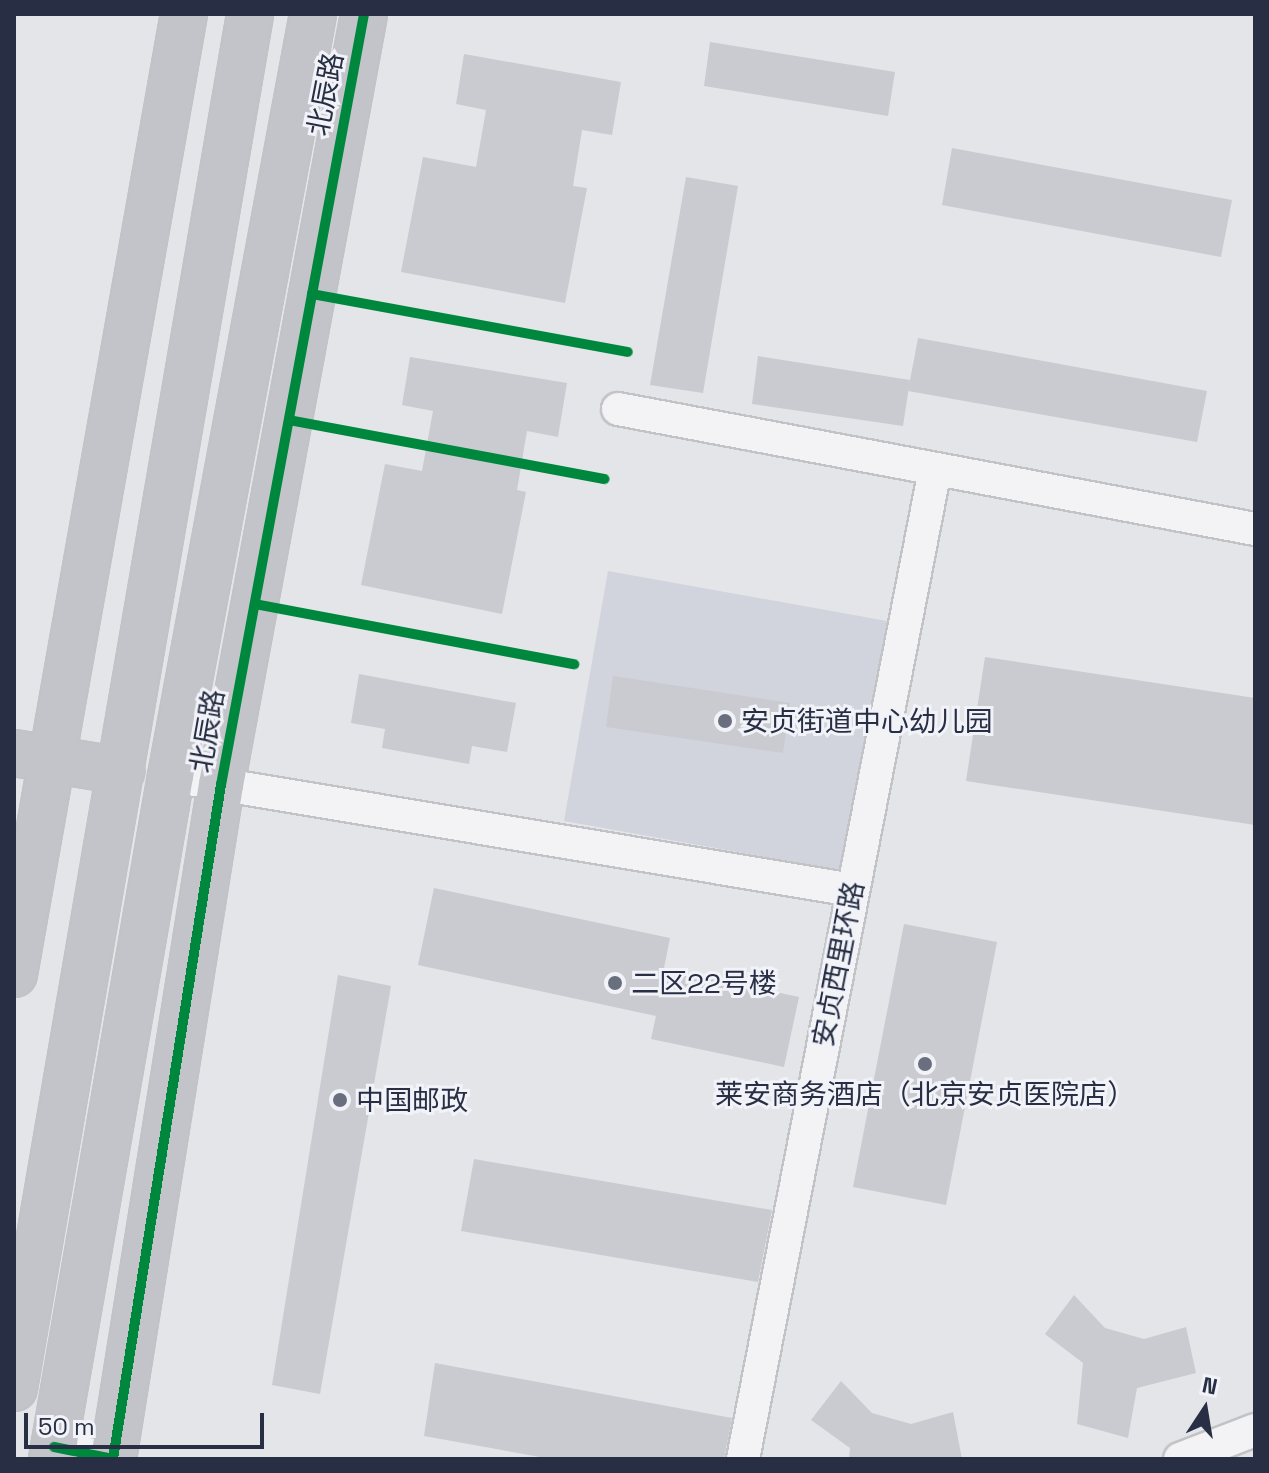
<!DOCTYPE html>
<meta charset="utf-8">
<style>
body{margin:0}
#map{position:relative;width:1269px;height:1473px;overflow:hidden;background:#e3e5e9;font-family:"Space Grotesk","Noto Sans SC",sans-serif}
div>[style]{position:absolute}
.built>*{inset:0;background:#d1d4dc}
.building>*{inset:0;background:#c9cbd0}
.roads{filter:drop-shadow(2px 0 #c1c3c7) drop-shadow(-2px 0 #c1c3c7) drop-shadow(0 2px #c1c3c7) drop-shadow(0 -2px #c1c3c7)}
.street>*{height:32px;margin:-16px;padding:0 16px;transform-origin:16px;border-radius:16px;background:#f3f3f5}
.secondary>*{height:44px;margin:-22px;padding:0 22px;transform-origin:22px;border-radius:22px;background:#c3c4ca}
.cycleway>*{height:10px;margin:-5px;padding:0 5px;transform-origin:5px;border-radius:5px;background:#00873e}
.dots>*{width:22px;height:22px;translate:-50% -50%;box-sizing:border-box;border:4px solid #f1f3f8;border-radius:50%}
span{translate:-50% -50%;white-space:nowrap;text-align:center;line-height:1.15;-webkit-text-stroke:6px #f1f3f8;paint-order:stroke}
.street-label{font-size:28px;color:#282f44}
.poi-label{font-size:28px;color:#282f44}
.left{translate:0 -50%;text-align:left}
.frame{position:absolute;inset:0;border:16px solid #282f44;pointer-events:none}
.north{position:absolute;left:1165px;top:1369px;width:80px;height:80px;-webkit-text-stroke:6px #f1f3f8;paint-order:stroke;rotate:12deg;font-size:22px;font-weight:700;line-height:32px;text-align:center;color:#282f44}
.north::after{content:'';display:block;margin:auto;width:28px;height:36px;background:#282f44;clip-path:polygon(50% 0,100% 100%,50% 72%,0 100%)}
.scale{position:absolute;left:24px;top:1413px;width:240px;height:36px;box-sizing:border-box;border:4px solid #282f44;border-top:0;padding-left:10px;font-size:24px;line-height:28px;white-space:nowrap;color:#282f44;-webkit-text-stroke:6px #f1f3f8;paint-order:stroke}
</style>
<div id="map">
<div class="built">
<div style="clip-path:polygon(608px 571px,887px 621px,843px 871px,564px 821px)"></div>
</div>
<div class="building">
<div style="clip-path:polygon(710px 42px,895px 72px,888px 116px,704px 86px)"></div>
<div style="clip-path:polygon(464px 54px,621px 82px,612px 135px,582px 130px,573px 186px,587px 188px,565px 303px,401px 272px,423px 157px,476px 167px,486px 110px,456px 104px)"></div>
<div style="clip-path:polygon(952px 148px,1232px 200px,1221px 257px,942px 205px)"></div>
<div style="clip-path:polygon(686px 177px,738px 186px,703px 393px,650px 385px)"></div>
<div style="clip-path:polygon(918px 338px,1207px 391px,1197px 442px,908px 391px)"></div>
<div style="clip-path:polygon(758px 356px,910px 380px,903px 426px,752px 404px)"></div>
<div style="clip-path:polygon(410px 357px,567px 383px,558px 437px,527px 431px,517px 490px,526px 492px,502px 614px,361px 585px,385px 464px,422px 471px,433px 411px,402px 405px)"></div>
<div style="clip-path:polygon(985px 657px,1255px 698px,1255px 825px,966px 781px)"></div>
<div style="clip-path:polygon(359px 674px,516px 703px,507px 752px,472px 746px,469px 764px,382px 748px,385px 729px,351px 723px)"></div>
<div style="clip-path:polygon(613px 676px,790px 703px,783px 753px,606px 727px)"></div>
<div style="clip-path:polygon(434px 888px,670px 938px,664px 968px,799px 997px,784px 1067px,651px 1039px,656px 1016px,418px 965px)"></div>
<div style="clip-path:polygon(904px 924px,997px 942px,946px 1205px,853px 1187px)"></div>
<div style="clip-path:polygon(338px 975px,391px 986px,320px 1394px,272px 1385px)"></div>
<div style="clip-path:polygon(474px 1159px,772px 1210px,758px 1282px,461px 1231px)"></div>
<div style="clip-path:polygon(1074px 1295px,1105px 1328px,1144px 1339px,1186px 1327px,1196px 1373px,1137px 1388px,1128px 1438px,1077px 1424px,1083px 1363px,1045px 1334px)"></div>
<div style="clip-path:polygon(435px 1363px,732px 1418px,724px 1459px,551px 1459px,424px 1436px)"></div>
<div style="clip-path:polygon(841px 1381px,872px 1413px,911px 1424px,953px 1412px,962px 1459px,849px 1459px,850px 1448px,811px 1420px)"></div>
</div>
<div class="roads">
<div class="street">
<div style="left:618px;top:409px;width:648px;rotate:10.67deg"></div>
<div style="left:171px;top:776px;width:690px;rotate:9.5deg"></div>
<div style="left:54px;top:1447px;width:60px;rotate:11.5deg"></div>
<div style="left:743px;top:1459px;width:1008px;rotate:-79.02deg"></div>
<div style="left:1180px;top:1459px;width:80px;rotate:-21.1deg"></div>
</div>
<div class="secondary">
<div style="left:14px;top:753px;width:109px;rotate:9.5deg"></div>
<div style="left:14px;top:974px;width:975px;rotate:-79.96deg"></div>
<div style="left:14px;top:1388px;width:1394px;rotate:-80.25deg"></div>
<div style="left:52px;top:1459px;width:693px;rotate:-80.12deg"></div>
<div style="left:171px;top:776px;width:775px;rotate:-79.44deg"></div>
<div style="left:113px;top:1459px;width:683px;rotate:-80.9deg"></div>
<div style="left:221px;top:785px;width:784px;rotate:-79.49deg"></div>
</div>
</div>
<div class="cycleway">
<div style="left:312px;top:294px;width:321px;rotate:10.4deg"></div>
<div style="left:289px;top:420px;width:321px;rotate:10.6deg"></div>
<div style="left:255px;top:604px;width:325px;rotate:10.7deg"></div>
<div style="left:54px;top:1447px;width:60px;rotate:11.5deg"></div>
<div style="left:113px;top:1459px;width:683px;rotate:-80.9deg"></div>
<div style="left:221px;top:785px;width:784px;rotate:-79.49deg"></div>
</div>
<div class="dots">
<div style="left:725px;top:721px;background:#696f7e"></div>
<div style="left:615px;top:983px;background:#696f7e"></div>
<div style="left:925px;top:1064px;background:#696f7e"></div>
<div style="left:340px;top:1100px;background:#696f7e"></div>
</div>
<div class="street-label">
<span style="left:325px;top:94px;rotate:-79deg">北辰路</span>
<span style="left:207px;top:731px;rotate:-80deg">北辰路</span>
<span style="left:838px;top:964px;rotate:-79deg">安贞西里环路</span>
</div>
<div class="poi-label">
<span class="left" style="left:741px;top:721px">安贞街道中心幼儿园</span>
<span class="left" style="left:631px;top:983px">二区22号楼</span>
<span style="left:925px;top:1094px">莱安商务酒店（北京安贞医院店）</span>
<span class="left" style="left:356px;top:1100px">中国邮政</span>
</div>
<div class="frame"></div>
<div class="north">N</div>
<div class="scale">50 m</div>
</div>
